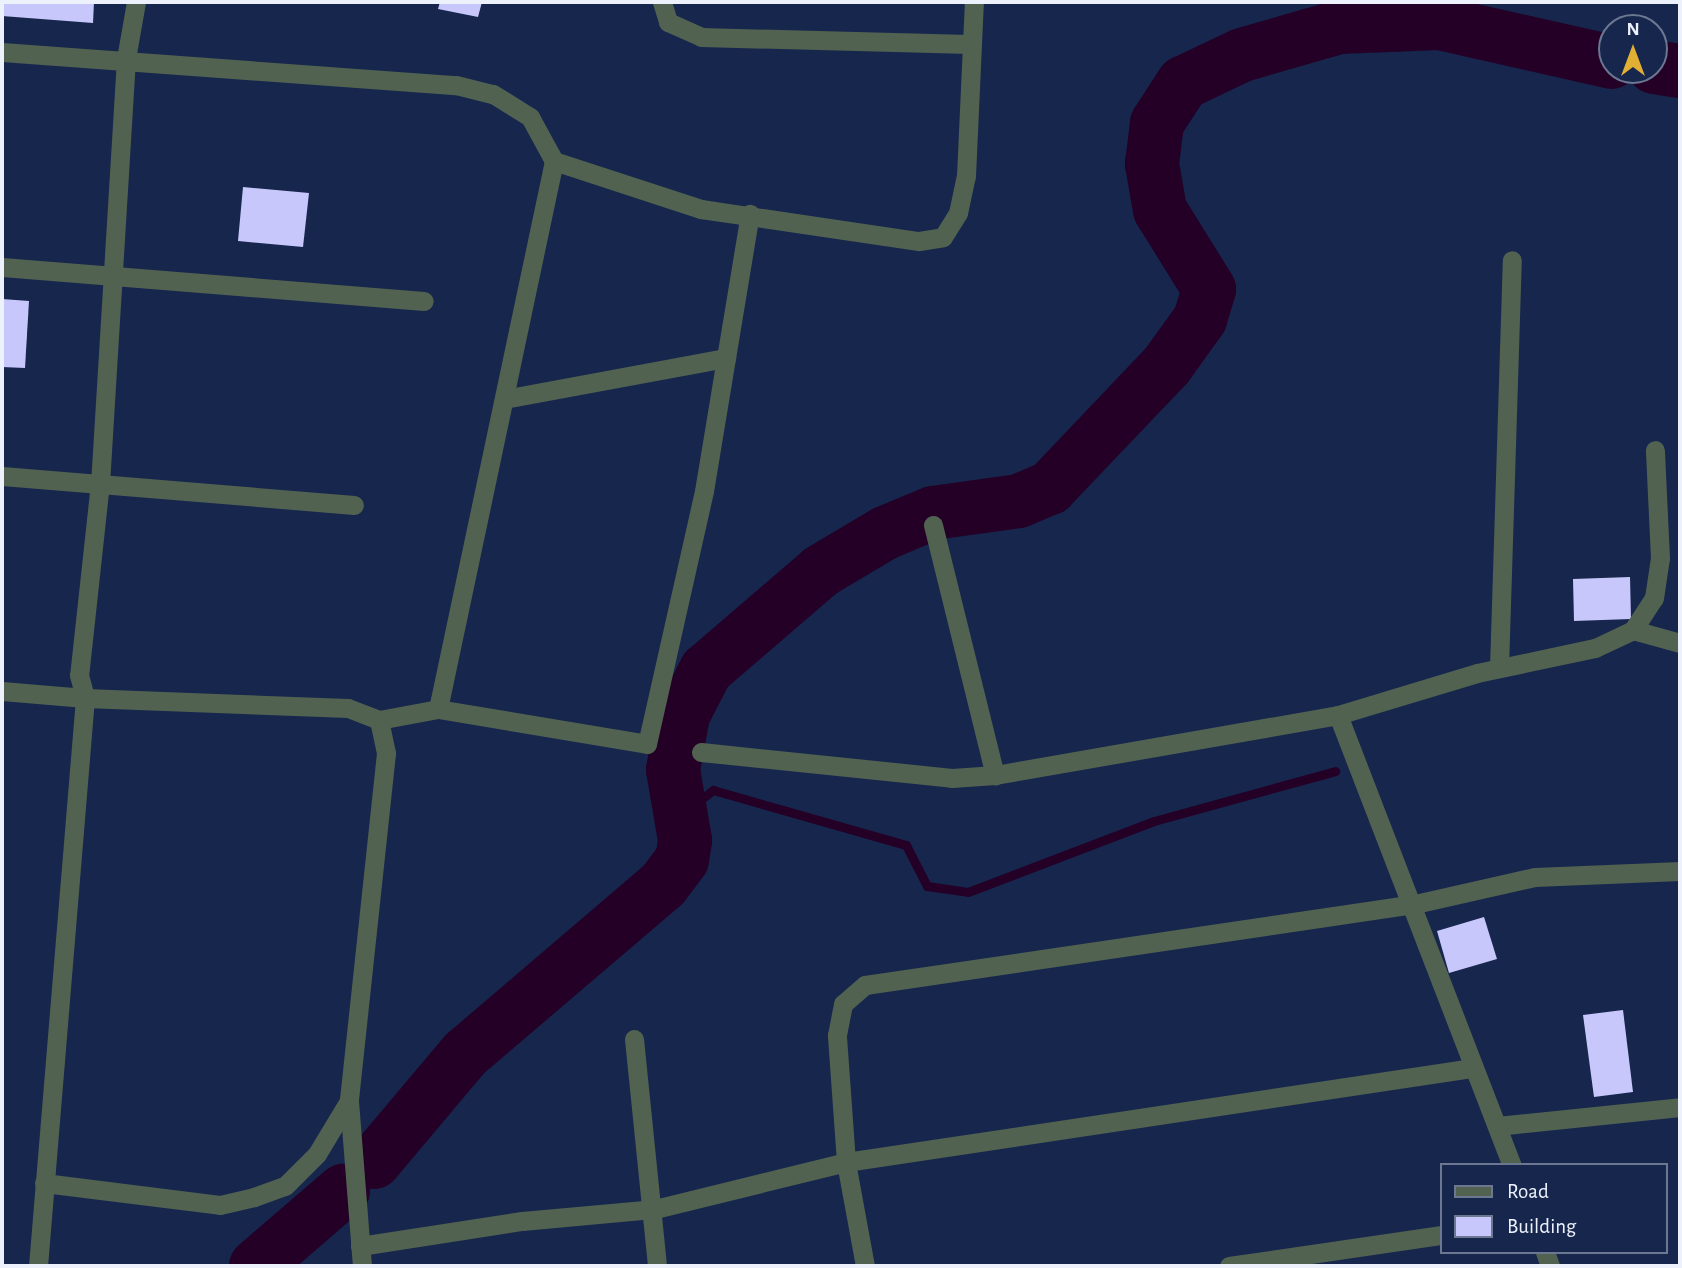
<!DOCTYPE html>
<html>
<head>
<meta charset="utf-8">
<style>
	body { margin:0 }
	#map { position:relative; width:1682px; height:1268px; overflow:hidden; background:#17264c; font-family:"Alegreya Sans",sans-serif }
	div>[style] { position:absolute }
	.stream>* { height:9px; margin:-4.5px; padding:0 4.5px; transform-origin:4.5px; border-radius:4.5px; background:#240027 }
	.river>* { height:54px; margin:-27px; padding:0 27px; transform-origin:27px; border-radius:27px; background:#240027 }
	.building>* { inset:0; background:#c8c7fc }
	.minor>* { height:19px; margin:-9.5px; padding:0 9.5px; transform-origin:9.5px; border-radius:9.5px; background:#516251 }
	span { translate:-50% -50%; white-space:nowrap; text-align:center; line-height:1.15; -webkit-text-stroke:7px #17264c; paint-order:stroke }
	.frame { position:absolute; inset:0; border:4px solid #ecf1fb; pointer-events:none }
	.legend { position:absolute; left:1440px; top:1163px; width:228px; height:91px; box-sizing:border-box; background:#17264c; border:2px solid #6c7792; margin:0; padding:9px 12px; list-style:none; font-size:21px; color:#ecf1fb }
	.legend li { display:flex; align-items:center; gap:14px; height:35px }
	.legend b { width:35px; border:2px solid #6c7792 }
	.north { position:absolute; left:1598px; top:14px; width:70px; height:70px; box-sizing:border-box; background:#17264c; border:2px solid #6c7792; border-radius:50%; rotate:0deg; font-size:19px; font-weight:700; line-height:28px; text-align:center; color:#ecf1fb }
	.north::after { content:''; display:block; margin:auto; width:24px; height:32px; background:#e1af34; clip-path:polygon(50% 0,100% 100%,50% 72%,0 100%) }
</style>
</head>
<body>
<div id="map">
	<div class="stream">
		<i style="left:681px;top:815px;width:41px;rotate:-38deg"></i>
		<i style="left:713px;top:790px;width:201px;rotate:15.9deg"></i>
		<i style="left:906px;top:845px;width:46px;rotate:62.9deg"></i>
		<i style="left:927px;top:886px;width:41px;rotate:8.3deg"></i>
		<i style="left:968px;top:892px;width:199px;rotate:-20.9deg"></i>
		<i style="left:1154px;top:821px;width:188px;rotate:-15.4deg"></i>
	</div>
	<div class="river">
		<i style="left:1654px;top:67px;width:26px;rotate:9deg"></i>
		<i style="left:374px;top:1162px;width:141px;rotate:-49.9deg"></i>
		<i style="left:465px;top:1054px;width:260px;rotate:-40.5deg"></i>
		<i style="left:663px;top:885px;width:31px;rotate:-53deg"></i>
		<i style="left:682px;top:860px;width:20px;rotate:-81deg"></i>
		<i style="left:685px;top:840px;width:71px;rotate:-99.7deg"></i>
		<i style="left:673px;top:770px;width:56px;rotate:-79.7deg"></i>
		<i style="left:683px;top:715px;width:51px;rotate:-62.9deg"></i>
		<i style="left:706px;top:670px;width:152px;rotate:-40.7deg"></i>
		<i style="left:821px;top:571px;width:74px;rotate:-30.7deg"></i>
		<i style="left:885px;top:533px;width:52px;rotate:-22.6deg"></i>
		<i style="left:933px;top:513px;width:87px;rotate:-7.9deg"></i>
		<i style="left:1019px;top:501px;width:34px;rotate:-23deg"></i>
		<i style="left:1050px;top:488px;width:170px;rotate:-46.4deg"></i>
		<i style="left:1167px;top:365px;width:57px;rotate:-54.3deg"></i>
		<i style="left:1200px;top:319px;width:31px;rotate:-73deg"></i>
		<i style="left:1209px;top:289px;width:93px;rotate:-121.8deg"></i>
		<i style="left:1160px;top:210px;width:47px;rotate:-99.9deg"></i>
		<i style="left:1152px;top:164px;width:41px;rotate:-83deg"></i>
		<i style="left:1157px;top:123px;width:48px;rotate:-57deg"></i>
		<i style="left:1183px;top:83px;width:65px;rotate:-25.4deg"></i>
		<i style="left:1242px;top:55px;width:101px;rotate:-16.1deg"></i>
		<i style="left:1339px;top:27px;width:100px;rotate:-2.3deg"></i>
		<i style="left:1439px;top:23px;width:177px;rotate:12.7deg"></i>
		<i style="left:256px;top:1266px;width:115px;rotate:-40.8deg"></i>
	</div>
	<div class="building">
		<i style="clip-path:polygon(2px 2px,94px 2px,93px 23px,2px 16px)"></i>
		<i style="clip-path:polygon(440px 2px,482px 2px,478px 17px,438px 9px)"></i>
		<i style="clip-path:polygon(243px 187px,309px 193px,303px 247px,238px 241px)"></i>
		<i style="clip-path:polygon(2px 299px,29px 301px,25px 368px,2px 367px)"></i>
		<i style="clip-path:polygon(1630px 577px,1631px 619px,1574px 621px,1573px 579px)"></i>
		<i style="clip-path:polygon(1484px 917px,1497px 959px,1449px 973px,1437px 931px)"></i>
		<i style="clip-path:polygon(1623px 1010px,1633px 1092px,1594px 1097px,1583px 1015px)"></i>
	</div>
	<div class="minor">
		<i style="left:136px;top:2px;width:58px;rotate:100deg"></i>
		<i style="left:126px;top:59px;width:425px;rotate:93.5deg"></i>
		<i style="left:100px;top:483px;width:193px;rotate:96.2deg"></i>
		<i style="left:79px;top:675px;width:24px;rotate:75deg"></i>
		<i style="left:85px;top:698px;width:263px;rotate:2.2deg"></i>
		<i style="left:348px;top:708px;width:33px;rotate:21deg"></i>
		<i style="left:379px;top:720px;width:34px;rotate:78deg"></i>
		<i style="left:386px;top:753px;width:350px;rotate:96.1deg"></i>
		<i style="left:349px;top:1101px;width:166px;rotate:85.5deg"></i>
		<i style="left:662px;top:2px;width:21px;rotate:73deg"></i>
		<i style="left:668px;top:22px;width:36px;rotate:24deg"></i>
		<i style="left:701px;top:37px;width:269px;rotate:1.5deg"></i>
		<i style="left:2px;top:52px;width:455px;rotate:4.2deg"></i>
		<i style="left:456px;top:85px;width:38px;rotate:14deg"></i>
		<i style="left:493px;top:94px;width:44px;rotate:31.9deg"></i>
		<i style="left:530px;top:117px;width:50px;rotate:61.4deg"></i>
		<i style="left:2px;top:267px;width:423px;rotate:4.6deg"></i>
		<i style="left:504px;top:399px;width:226px;rotate:-10.5deg"></i>
		<i style="left:2px;top:476px;width:353px;rotate:4.7deg"></i>
		<i style="left:933px;top:525px;width:258px;rotate:76.1deg"></i>
		<i style="left:1633px;top:630px;width:49px;rotate:15.5deg"></i>
		<i style="left:1499px;top:668px;width:408px;rotate:-88.2deg"></i>
		<i style="left:2px;top:691px;width:83px;rotate:4.8deg"></i>
		<i style="left:85px;top:698px;width:570px;rotate:94.73deg"></i>
		<i style="left:438px;top:709px;width:212px;rotate:9.5deg"></i>
		<i style="left:647px;top:744px;width:259px;rotate:-77.3deg"></i>
		<i style="left:704px;top:491px;width:281px;rotate:-80.6deg"></i>
		<i style="left:1338px;top:715px;width:482px;rotate:68.9deg"></i>
		<i style="left:379px;top:720px;width:60px;rotate:-10.6deg"></i>
		<i style="left:438px;top:709px;width:560px;rotate:-78.05deg"></i>
		<i style="left:554px;top:161px;width:155px;rotate:18.1deg"></i>
		<i style="left:701px;top:209px;width:220px;rotate:8.4deg"></i>
		<i style="left:919px;top:241px;width:24px;rotate:-9deg"></i>
		<i style="left:943px;top:237px;width:28px;rotate:-58deg"></i>
		<i style="left:958px;top:213px;width:38px;rotate:-78deg"></i>
		<i style="left:966px;top:176px;width:174px;rotate:-87.4deg"></i>
		<i style="left:701px;top:752px;width:252px;rotate:5.9deg"></i>
		<i style="left:952px;top:778px;width:43px;rotate:-4deg"></i>
		<i style="left:995px;top:775px;width:348px;rotate:-9.9deg"></i>
		<i style="left:1338px;top:715px;width:145px;rotate:-16.8deg"></i>
		<i style="left:1477px;top:673px;width:121px;rotate:-12deg"></i>
		<i style="left:1595px;top:648px;width:42px;rotate:-25.3deg"></i>
		<i style="left:1633px;top:630px;width:38px;rotate:-57deg"></i>
		<i style="left:1654px;top:598px;width:40px;rotate:-81.5deg"></i>
		<i style="left:1660px;top:558px;width:108px;rotate:-92.7deg"></i>
		<i style="left:634px;top:1039px;width:228px;rotate:84.2deg"></i>
		<i style="left:1497px;top:1126px;width:184px;rotate:-5.9deg"></i>
		<i style="left:44px;top:1183px;width:177px;rotate:7.1deg"></i>
		<i style="left:220px;top:1205px;width:35px;rotate:-13deg"></i>
		<i style="left:254px;top:1197px;width:33px;rotate:-20deg"></i>
		<i style="left:285px;top:1186px;width:45px;rotate:-45deg"></i>
		<i style="left:317px;top:1154px;width:62px;rotate:-58.9deg"></i>
		<i style="left:360px;top:1246px;width:164px;rotate:-8.8deg"></i>
		<i style="left:522px;top:1221px;width:134px;rotate:-5.2deg"></i>
		<i style="left:655px;top:1209px;width:197px;rotate:-13.8deg"></i>
		<i style="left:846px;top:1162px;width:634px;rotate:-8.53deg"></i>
		<i style="left:1545px;top:1252px;width:15px;rotate:70deg"></i>
		<i style="left:865px;top:1266px;width:106px;rotate:-100.4deg"></i>
		<i style="left:846px;top:1162px;width:127px;rotate:-94.1deg"></i>
		<i style="left:837px;top:1035px;width:32px;rotate:-79deg"></i>
		<i style="left:843px;top:1004px;width:29px;rotate:-41deg"></i>
		<i style="left:865px;top:985px;width:556px;rotate:-8.38deg"></i>
		<i style="left:1415px;top:904px;width:123px;rotate:-12.7deg"></i>
		<i style="left:1535px;top:877px;width:145px;rotate:-2.4deg"></i>
		<i style="left:1229px;top:1266px;width:215px;rotate:-8.3deg"></i>
	</div>
	<div class="frame"></div>
	<ul class="legend">
	<li><b style="height:9px;background:#516251"></b>Road</li>
	<li><b style="height:19px;background:#c8c7fc"></b>Building</li>
	</ul>
	<div class="north">N</div>
</div>
</body>
</html>
